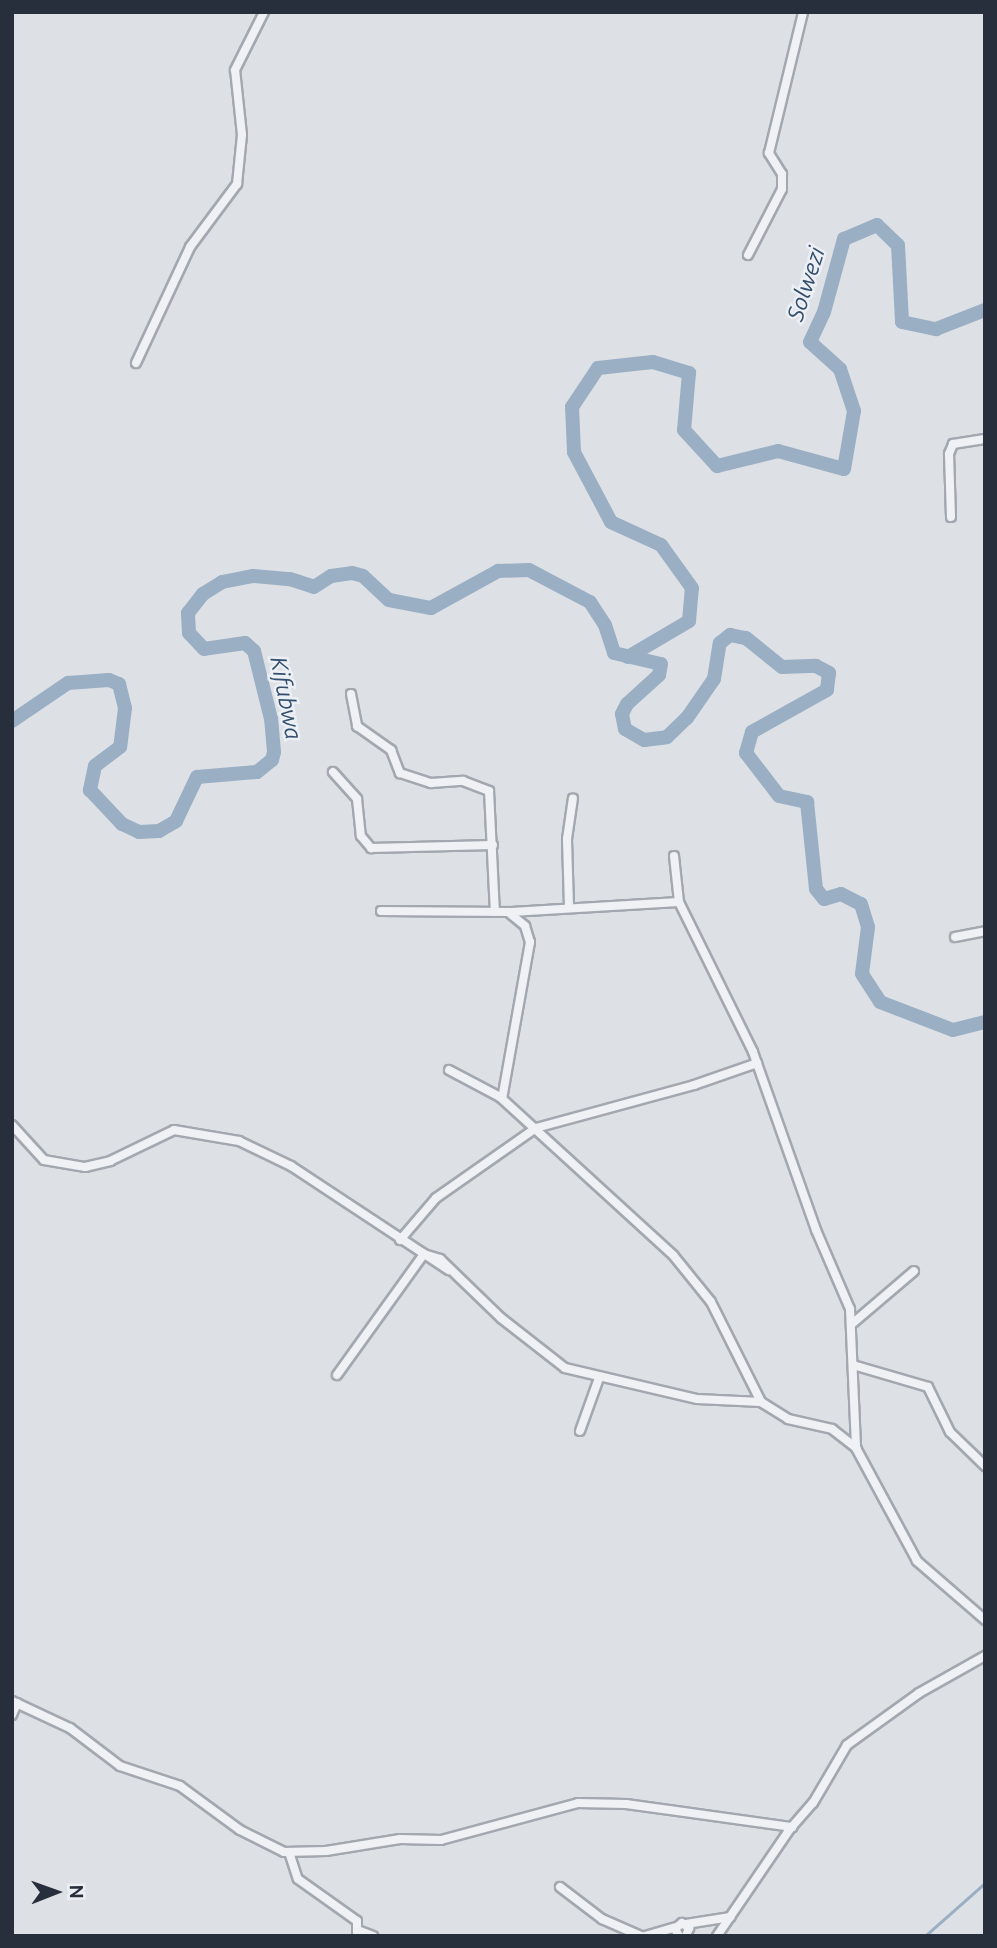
<!DOCTYPE html>
<html>
<head>
<meta charset="utf-8">
<style>
	body { margin:0 }
	#map { position:relative; width:997px; height:1948px; overflow:hidden; background:#dde1e6; font-family:Ubuntu,sans-serif }
	div>[style] { position:absolute }
	.stream>* { height:2.5px; margin:-1.25px; padding:0 1.25px; transform-origin:1.25px; border-radius:1.25px; background:#9aafc4 }
	.river>* { height:14px; margin:-7px; padding:0 7px; transform-origin:7px; border-radius:7px; background:#9aafc4 }
	.roads { filter:drop-shadow(2px 0 #a3a8b0) drop-shadow(-2px 0 #a3a8b0) drop-shadow(0 2px #a3a8b0) drop-shadow(0 -2px #a3a8b0) }
	.street>* { height:8px; margin:-4px; padding:0 4px; transform-origin:4px; border-radius:4px; background:#eff1f5 }
	span { translate:-50% -50%; white-space:nowrap; text-align:center; line-height:1.15; -webkit-text-stroke:5px #eceff4; paint-order:stroke }
	.water-label { font-size:23px; color:#344e6d; font-style:italic }
	.frame { position:absolute; inset:0; border:14px solid #282f3c; pointer-events:none }
	.north { position:absolute; left:21px; top:1857px; width:70px; height:70px; -webkit-text-stroke:5px #eceff4; paint-order:stroke; rotate:89deg; font-size:19px; font-weight:700; line-height:28px; text-align:center; color:#282f3c }
	.north::after { content:''; display:block; margin:auto; width:24px; height:32px; background:#282f3c; clip-path:polygon(50% 0,100% 100%,50% 72%,0 100%) }
</style>
</head>
<body>
<div id="map">
	<div class="stream">
		<i style="left:925px;top:1936px;width:80px;rotate:-41.5deg"></i>
	</div>
	<div class="river">
		<i style="left:628px;top:657px;width:71px;rotate:-30.5deg"></i>
		<i style="left:689px;top:621px;width:33px;rotate:-85deg"></i>
		<i style="left:692px;top:588px;width:53px;rotate:-125.8deg"></i>
		<i style="left:661px;top:545px;width:55px;rotate:-155.3deg"></i>
		<i style="left:611px;top:522px;width:79px;rotate:-117.9deg"></i>
		<i style="left:574px;top:452px;width:45px;rotate:-92.5deg"></i>
		<i style="left:572px;top:407px;width:47px;rotate:-56.3deg"></i>
		<i style="left:598px;top:368px;width:55px;rotate:-6.2deg"></i>
		<i style="left:653px;top:362px;width:38px;rotate:17deg"></i>
		<i style="left:689px;top:373px;width:57px;rotate:95deg"></i>
		<i style="left:684px;top:430px;width:49px;rotate:47.5deg"></i>
		<i style="left:717px;top:466px;width:63px;rotate:-13.8deg"></i>
		<i style="left:778px;top:451px;width:68px;rotate:15.3deg"></i>
		<i style="left:844px;top:469px;width:59px;rotate:-80.2deg"></i>
		<i style="left:854px;top:411px;width:44px;rotate:-108.4deg"></i>
		<i style="left:840px;top:369px;width:40px;rotate:-138deg"></i>
		<i style="left:810px;top:342px;width:33px;rotate:-65deg"></i>
		<i style="left:824px;top:312px;width:76px;rotate:-74.7deg"></i>
		<i style="left:844px;top:239px;width:36px;rotate:-23deg"></i>
		<i style="left:877px;top:225px;width:29px;rotate:44deg"></i>
		<i style="left:898px;top:245px;width:77px;rotate:87deg"></i>
		<i style="left:902px;top:322px;width:35px;rotate:12deg"></i>
		<i style="left:936px;top:329px;width:53px;rotate:-21.2deg"></i>
		<i style="left:12px;top:721px;width:68px;rotate:-34.2deg"></i>
		<i style="left:68px;top:683px;width:41px;rotate:-4.2deg"></i>
		<i style="left:109px;top:680px;width:11px;rotate:22deg"></i>
		<i style="left:119px;top:684px;width:25px;rotate:76deg"></i>
		<i style="left:125px;top:708px;width:39px;rotate:97deg"></i>
		<i style="left:120px;top:747px;width:31px;rotate:143deg"></i>
		<i style="left:95px;top:766px;width:25px;rotate:102deg"></i>
		<i style="left:90px;top:790px;width:47px;rotate:46.7deg"></i>
		<i style="left:122px;top:824px;width:19px;rotate:25deg"></i>
		<i style="left:139px;top:832px;width:20px;rotate:-3deg"></i>
		<i style="left:159px;top:831px;width:20px;rotate:-30deg"></i>
		<i style="left:176px;top:821px;width:49px;rotate:-64.5deg"></i>
		<i style="left:197px;top:777px;width:60px;rotate:-4.8deg"></i>
		<i style="left:257px;top:772px;width:19px;rotate:-39deg"></i>
		<i style="left:272px;top:760px;width:8px;rotate:-76deg"></i>
		<i style="left:274px;top:752px;width:33px;rotate:-95deg"></i>
		<i style="left:271px;top:719px;width:70px;rotate:-104deg"></i>
		<i style="left:254px;top:651px;width:12px;rotate:-138deg"></i>
		<i style="left:245px;top:643px;width:41px;rotate:171.7deg"></i>
		<i style="left:204px;top:649px;width:22px;rotate:-133deg"></i>
		<i style="left:189px;top:633px;width:20px;rotate:-93deg"></i>
		<i style="left:188px;top:613px;width:24px;rotate:-52deg"></i>
		<i style="left:203px;top:594px;width:22px;rotate:-32deg"></i>
		<i style="left:222px;top:582px;width:32px;rotate:-11deg"></i>
		<i style="left:253px;top:576px;width:37px;rotate:5deg"></i>
		<i style="left:290px;top:579px;width:25px;rotate:18deg"></i>
		<i style="left:314px;top:587px;width:20px;rotate:-33deg"></i>
		<i style="left:331px;top:576px;width:21px;rotate:-8deg"></i>
		<i style="left:352px;top:573px;width:11px;rotate:15deg"></i>
		<i style="left:363px;top:576px;width:35px;rotate:43deg"></i>
		<i style="left:389px;top:600px;width:43px;rotate:10.8deg"></i>
		<i style="left:431px;top:608px;width:77px;rotate:-28.9deg"></i>
		<i style="left:498px;top:571px;width:31px;rotate:-2deg"></i>
		<i style="left:529px;top:570px;width:69px;rotate:27.7deg"></i>
		<i style="left:590px;top:602px;width:27px;rotate:57deg"></i>
		<i style="left:605px;top:625px;width:29px;rotate:72deg"></i>
		<i style="left:614px;top:653px;width:48px;rotate:13.2deg"></i>
		<i style="left:661px;top:664px;width:11px;rotate:100deg"></i>
		<i style="left:659px;top:675px;width:43px;rotate:137.8deg"></i>
		<i style="left:627px;top:704px;width:11px;rotate:117deg"></i>
		<i style="left:622px;top:714px;width:15px;rotate:79deg"></i>
		<i style="left:625px;top:729px;width:22px;rotate:30deg"></i>
		<i style="left:644px;top:740px;width:23px;rotate:-7deg"></i>
		<i style="left:667px;top:737px;width:28px;rotate:-44deg"></i>
		<i style="left:687px;top:718px;width:47px;rotate:-55.3deg"></i>
		<i style="left:714px;top:679px;width:36px;rotate:-81deg"></i>
		<i style="left:720px;top:643px;width:13px;rotate:-39deg"></i>
		<i style="left:730px;top:635px;width:16px;rotate:11deg"></i>
		<i style="left:746px;top:638px;width:46px;rotate:38.9deg"></i>
		<i style="left:782px;top:667px;width:34px;rotate:-2deg"></i>
		<i style="left:816px;top:666px;width:15px;rotate:28deg"></i>
		<i style="left:829px;top:673px;width:17px;rotate:97deg"></i>
		<i style="left:827px;top:690px;width:86px;rotate:150.8deg"></i>
		<i style="left:752px;top:732px;width:22px;rotate:106deg"></i>
		<i style="left:746px;top:753px;width:54px;rotate:52.5deg"></i>
		<i style="left:779px;top:796px;width:29px;rotate:12deg"></i>
		<i style="left:807px;top:802px;width:87px;rotate:84.1deg"></i>
		<i style="left:816px;top:889px;width:13px;rotate:51deg"></i>
		<i style="left:824px;top:899px;width:18px;rotate:-16deg"></i>
		<i style="left:841px;top:894px;width:22px;rotate:27deg"></i>
		<i style="left:861px;top:904px;width:24px;rotate:73deg"></i>
		<i style="left:868px;top:927px;width:47px;rotate:97.3deg"></i>
		<i style="left:862px;top:974px;width:33px;rotate:57deg"></i>
		<i style="left:880px;top:1002px;width:78px;rotate:21deg"></i>
		<i style="left:953px;top:1030px;width:33px;rotate:-14deg"></i>
	</div>
	<div class="roads">
		<div class="street">
			<i style="left:748px;top:255px;width:74px;rotate:-62.7deg"></i>
			<i style="left:782px;top:189px;width:15px;rotate:-90deg"></i>
			<i style="left:782px;top:174px;width:25px;rotate:-122deg"></i>
			<i style="left:769px;top:153px;width:145px;rotate:-76.4deg"></i>
			<i style="left:136px;top:363px;width:128px;rotate:-65deg"></i>
			<i style="left:190px;top:247px;width:79px;rotate:-53.3deg"></i>
			<i style="left:237px;top:184px;width:49px;rotate:-84.2deg"></i>
			<i style="left:242px;top:135px;width:65px;rotate:-96.1deg"></i>
			<i style="left:235px;top:70px;width:65px;rotate:-63.4deg"></i>
			<i style="left:951px;top:517px;width:63px;rotate:-91.8deg"></i>
			<i style="left:949px;top:454px;width:11px;rotate:-68deg"></i>
			<i style="left:953px;top:444px;width:32px;rotate:-9deg"></i>
			<i style="left:351px;top:694px;width:33px;rotate:79deg"></i>
			<i style="left:357px;top:726px;width:42px;rotate:35.2deg"></i>
			<i style="left:391px;top:750px;width:25px;rotate:69deg"></i>
			<i style="left:400px;top:773px;width:33px;rotate:18deg"></i>
			<i style="left:431px;top:783px;width:32px;rotate:-4deg"></i>
			<i style="left:463px;top:781px;width:28px;rotate:21deg"></i>
			<i style="left:489px;top:791px;width:121px;rotate:87.2deg"></i>
			<i style="left:333px;top:772px;width:36px;rotate:48deg"></i>
			<i style="left:357px;top:799px;width:37px;rotate:84deg"></i>
			<i style="left:361px;top:836px;width:16px;rotate:50deg"></i>
			<i style="left:371px;top:848px;width:122px;rotate:-1.4deg"></i>
			<i style="left:674px;top:856px;width:46px;rotate:83.8deg"></i>
			<i style="left:679px;top:902px;width:167px;rotate:63.7deg"></i>
			<i style="left:753px;top:1052px;width:189px;rotate:70.5deg"></i>
			<i style="left:816px;top:1230px;width:86px;rotate:66.7deg"></i>
			<i style="left:850px;top:1309px;width:139px;rotate:87.5deg"></i>
			<i style="left:569px;top:907px;width:68px;rotate:-91.7deg"></i>
			<i style="left:567px;top:839px;width:41px;rotate:-81.7deg"></i>
			<i style="left:381px;top:911px;width:127px;rotate:0.5deg"></i>
			<i style="left:508px;top:912px;width:22px;rotate:39deg"></i>
			<i style="left:525px;top:926px;width:17px;rotate:73deg"></i>
			<i style="left:530px;top:942px;width:159px;rotate:100.1deg"></i>
			<i style="left:511px;top:912px;width:168px;rotate:-3.4deg"></i>
			<i style="left:955px;top:937px;width:31px;rotate:-11deg"></i>
			<i style="left:449px;top:1070px;width:58px;rotate:27.9deg"></i>
			<i style="left:500px;top:1097px;width:234px;rotate:42.4deg"></i>
			<i style="left:673px;top:1255px;width:60px;rotate:51deg"></i>
			<i style="left:711px;top:1302px;width:112px;rotate:63.4deg"></i>
			<i style="left:761px;top:1402px;width:32px;rotate:32deg"></i>
			<i style="left:788px;top:1419px;width:45px;rotate:12.8deg"></i>
			<i style="left:832px;top:1429px;width:31px;rotate:38deg"></i>
			<i style="left:856px;top:1448px;width:128px;rotate:61.6deg"></i>
			<i style="left:917px;top:1561px;width:90px;rotate:40.9deg"></i>
			<i style="left:12px;top:1125px;width:47px;rotate:47.6deg"></i>
			<i style="left:44px;top:1160px;width:42px;rotate:9.7deg"></i>
			<i style="left:85px;top:1167px;width:26px;rotate:-13deg"></i>
			<i style="left:110px;top:1161px;width:71px;rotate:-25.8deg"></i>
			<i style="left:174px;top:1130px;width:66px;rotate:9.6deg"></i>
			<i style="left:239px;top:1141px;width:58px;rotate:25.7deg"></i>
			<i style="left:291px;top:1166px;width:189px;rotate:33.4deg"></i>
			<i style="left:400px;top:1240px;width:55px;rotate:-49.4deg"></i>
			<i style="left:436px;top:1198px;width:122px;rotate:-35deg"></i>
			<i style="left:536px;top:1128px;width:164px;rotate:-15.2deg"></i>
			<i style="left:694px;top:1085px;width:67px;rotate:-19.2deg"></i>
			<i style="left:424px;top:1254px;width:17px;rotate:17deg"></i>
			<i style="left:440px;top:1259px;width:85px;rotate:44deg"></i>
			<i style="left:501px;top:1318px;width:81px;rotate:38deg"></i>
			<i style="left:565px;top:1368px;width:136px;rotate:13.2deg"></i>
			<i style="left:697px;top:1399px;width:64px;rotate:2.7deg"></i>
			<i style="left:853px;top:1323px;width:80px;rotate:-40.4deg"></i>
			<i style="left:853px;top:1365px;width:78px;rotate:16.3deg"></i>
			<i style="left:928px;top:1387px;width:50px;rotate:63.9deg"></i>
			<i style="left:950px;top:1432px;width:49px;rotate:44.2deg"></i>
			<i style="left:337px;top:1375px;width:149px;rotate:-54.3deg"></i>
			<i style="left:580px;top:1431px;width:56px;rotate:-70.3deg"></i>
			<i style="left:12px;top:1701px;width:64px;rotate:25deg"></i>
			<i style="left:70px;top:1728px;width:63px;rotate:37.2deg"></i>
			<i style="left:120px;top:1766px;width:63px;rotate:18.4deg"></i>
			<i style="left:180px;top:1786px;width:74px;rotate:36.3deg"></i>
			<i style="left:240px;top:1830px;width:49px;rotate:26.6deg"></i>
			<i style="left:284px;top:1852px;width:42px;rotate:-1.4deg"></i>
			<i style="left:326px;top:1851px;width:75px;rotate:-9.2deg"></i>
			<i style="left:400px;top:1839px;width:41px;rotate:1.4deg"></i>
			<i style="left:441px;top:1840px;width:142px;rotate:-15.1deg"></i>
			<i style="left:578px;top:1803px;width:48px;rotate:1.2deg"></i>
			<i style="left:626px;top:1804px;width:168px;rotate:7.9deg"></i>
			<i style="left:12px;top:1715px;width:13px;rotate:-67deg"></i>
			<i style="left:289px;top:1852px;width:28px;rotate:72deg"></i>
			<i style="left:298px;top:1879px;width:72px;rotate:35.4deg"></i>
			<i style="left:357px;top:1921px;width:15px;rotate:90deg"></i>
			<i style="left:560px;top:1887px;width:53px;rotate:37.3deg"></i>
			<i style="left:602px;top:1919px;width:43px;rotate:23.6deg"></i>
			<i style="left:686px;top:1924px;width:45px;rotate:-9deg"></i>
			<i style="left:360px;top:1931px;width:14px;rotate:21deg"></i>
			<i style="left:645px;top:1936px;width:32px;rotate:-16deg"></i>
			<i style="left:679px;top:1936px;width:8px;rotate:-120deg"></i>
			<i style="left:675px;top:1929px;width:9px;rotate:-41deg"></i>
			<i style="left:682px;top:1923px;width:9px;rotate:36deg"></i>
			<i style="left:689px;top:1928px;width:9px;rotate:111deg"></i>
			<i style="left:717px;top:1936px;width:130px;rotate:-55.7deg"></i>
			<i style="left:790px;top:1829px;width:35px;rotate:-49deg"></i>
			<i style="left:813px;top:1803px;width:67px;rotate:-59.6deg"></i>
			<i style="left:847px;top:1745px;width:89px;rotate:-35.8deg"></i>
			<i style="left:919px;top:1693px;width:76px;rotate:-29.3deg"></i>
		</div>
	</div>
	<div class="water-label">
		<span style="left:806px;top:284px;rotate:-72deg">Solwezi</span>
		<span style="left:286px;top:698px;rotate:79deg">Kifubwa</span>
	</div>
	<div class="frame"></div>
	<div class="north">N</div>
</div>
</body>
</html>
